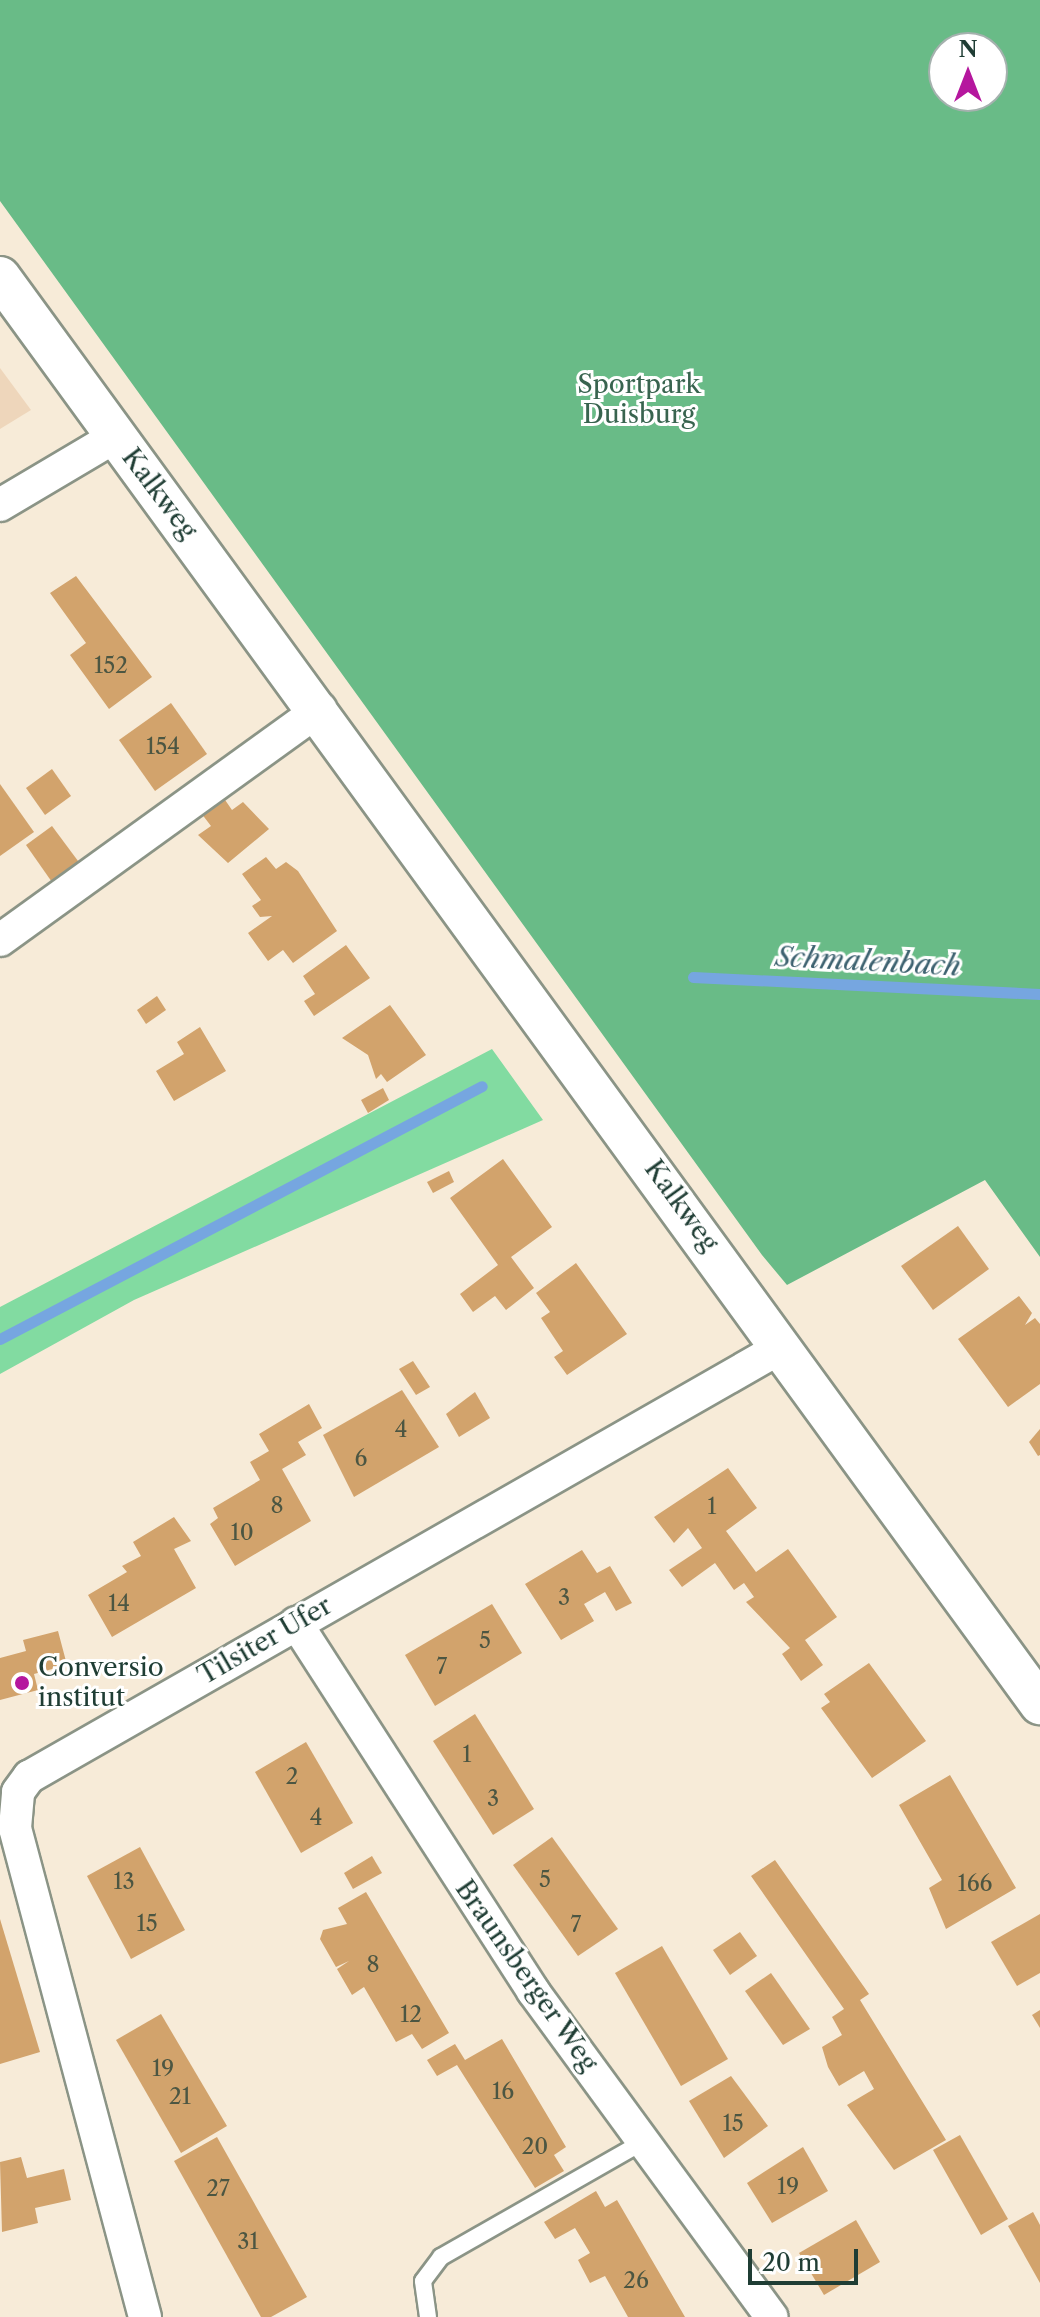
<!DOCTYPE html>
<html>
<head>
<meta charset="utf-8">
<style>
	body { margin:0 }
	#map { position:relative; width:1040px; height:2317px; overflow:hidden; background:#f7ebd8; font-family:"Libre Caslon Text",serif }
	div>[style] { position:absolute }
	.built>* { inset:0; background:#eed6bb }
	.green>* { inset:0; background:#82dba1 }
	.forest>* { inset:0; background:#69bb87 }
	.stream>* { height:11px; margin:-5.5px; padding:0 5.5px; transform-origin:5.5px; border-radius:5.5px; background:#76a6e0 }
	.building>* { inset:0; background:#d2a36c }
	.roads { filter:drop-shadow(2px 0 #8b9486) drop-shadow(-2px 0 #8b9486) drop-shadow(0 2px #8b9486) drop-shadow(0 -2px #8b9486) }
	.service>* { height:16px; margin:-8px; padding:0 8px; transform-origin:8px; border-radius:8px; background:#fff }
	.minor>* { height:32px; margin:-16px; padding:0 16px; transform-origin:16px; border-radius:16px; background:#fff }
	.tertiary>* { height:40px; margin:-20px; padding:0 20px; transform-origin:20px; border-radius:20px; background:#fff }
	.dots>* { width:22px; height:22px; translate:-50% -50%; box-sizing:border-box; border:4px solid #fff; border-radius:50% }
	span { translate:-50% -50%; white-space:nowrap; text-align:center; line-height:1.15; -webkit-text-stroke:6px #fff; paint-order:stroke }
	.number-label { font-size:22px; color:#4c5642 }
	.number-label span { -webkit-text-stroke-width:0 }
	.park-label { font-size:26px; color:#38644f }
	.street-label { font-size:26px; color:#1f3d34 }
	.poi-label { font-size:26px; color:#1f3d34 }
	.left { translate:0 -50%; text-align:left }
	.water-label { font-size:28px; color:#3d6270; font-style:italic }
	.north { position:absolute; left:928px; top:32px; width:80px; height:80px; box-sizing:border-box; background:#fff; border:2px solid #a5b1ae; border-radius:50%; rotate:0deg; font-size:22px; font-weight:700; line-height:32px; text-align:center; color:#1f3d34 }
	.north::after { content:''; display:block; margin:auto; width:28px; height:36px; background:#b5179e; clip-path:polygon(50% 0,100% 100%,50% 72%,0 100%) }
	.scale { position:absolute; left:748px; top:2249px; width:110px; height:36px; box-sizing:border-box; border:4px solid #1f3d34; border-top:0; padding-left:10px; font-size:24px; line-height:28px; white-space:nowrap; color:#1f3d34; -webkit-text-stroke:6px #fff; paint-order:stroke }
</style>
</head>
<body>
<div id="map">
	<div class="built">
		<i style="clip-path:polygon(0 368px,31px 410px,0 429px)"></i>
	</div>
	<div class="green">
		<i style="clip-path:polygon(492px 1049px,543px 1120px,134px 1300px,0 1374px,0 1307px)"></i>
	</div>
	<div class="forest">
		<i style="clip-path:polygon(evenodd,0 0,1040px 0,1040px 1257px,985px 1180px,787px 1285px,762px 1255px,0 201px,0 0,944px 48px,992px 48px,992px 96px,944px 96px,944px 48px)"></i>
	</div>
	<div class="stream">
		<i style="left:693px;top:977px;width:347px;rotate:2.8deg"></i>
		<i style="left:0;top:1339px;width:544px;rotate:-27.69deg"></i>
	</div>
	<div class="building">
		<i style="clip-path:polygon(76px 576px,152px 677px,109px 709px,70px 655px,86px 643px,50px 593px)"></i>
		<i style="clip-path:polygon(171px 703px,207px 754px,155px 791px,119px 740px)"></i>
		<i style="clip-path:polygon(52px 769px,71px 796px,45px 815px,26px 788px)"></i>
		<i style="clip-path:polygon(0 784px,34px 832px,0 856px)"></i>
		<i style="clip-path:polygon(223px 797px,232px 810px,243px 802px,269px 829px,228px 863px,198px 835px,211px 826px,201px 813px)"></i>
		<i style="clip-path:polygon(52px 826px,81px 865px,54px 885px,26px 845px)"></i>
		<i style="clip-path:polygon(266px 857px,276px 869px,286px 862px,298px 871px,337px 931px,293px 963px,283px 950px,268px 961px,248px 933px,272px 916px,260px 917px,252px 906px,261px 900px,242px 874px)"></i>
		<i style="clip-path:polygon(346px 945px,370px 978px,314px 1016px,304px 1001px,315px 994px,303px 976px)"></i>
		<i style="clip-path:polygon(157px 996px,166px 1010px,146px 1024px,137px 1010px)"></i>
		<i style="clip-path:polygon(390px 1005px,426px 1055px,387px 1082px,381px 1074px,376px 1079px,368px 1055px,342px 1038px)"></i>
		<i style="clip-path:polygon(200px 1027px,226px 1071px,174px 1101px,156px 1071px,184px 1054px,177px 1042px)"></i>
		<i style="clip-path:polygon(383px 1088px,389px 1100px,368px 1113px,361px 1100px)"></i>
		<i style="clip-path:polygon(503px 1159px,552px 1227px,511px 1257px,534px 1288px,506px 1310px,495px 1296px,473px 1312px,460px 1294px,498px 1265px,450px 1198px)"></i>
		<i style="clip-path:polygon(449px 1171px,454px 1182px,433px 1193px,427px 1182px)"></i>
		<i style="clip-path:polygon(958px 1226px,989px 1269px,933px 1310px,901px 1266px)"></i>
		<i style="clip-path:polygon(576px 1263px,627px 1334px,567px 1375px,554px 1357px,563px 1351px,541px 1318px,550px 1312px,536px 1293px)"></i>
		<i style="clip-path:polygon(1019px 1296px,1032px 1313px,1025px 1325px,1035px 1318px,1040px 1324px,1040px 1384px,1008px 1407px,958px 1339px)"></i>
		<i style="clip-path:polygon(413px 1361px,430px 1387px,416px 1395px,399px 1369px)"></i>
		<i style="clip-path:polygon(402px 1390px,439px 1447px,354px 1497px,323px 1435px)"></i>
		<i style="clip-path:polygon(475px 1392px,490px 1418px,459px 1437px,446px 1414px)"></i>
		<i style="clip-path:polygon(309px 1404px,322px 1428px,298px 1442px,306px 1455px,282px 1469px,311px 1521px,235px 1566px,210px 1524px,218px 1518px,213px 1508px,260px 1480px,250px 1462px,269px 1451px,259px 1434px)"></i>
		<i style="clip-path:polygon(1040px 1429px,1040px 1455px,1038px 1456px,1029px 1442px)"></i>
		<i style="clip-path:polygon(728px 1468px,757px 1508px,726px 1531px,756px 1572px,788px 1549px,837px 1617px,805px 1640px,823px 1665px,801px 1681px,782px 1654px,790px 1648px,746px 1602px,754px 1597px,744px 1583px,734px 1590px,715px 1563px,682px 1587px,669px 1570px,702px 1548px,688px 1528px,674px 1543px,654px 1517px)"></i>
		<i style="clip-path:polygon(174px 1517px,191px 1541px,174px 1549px,196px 1588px,112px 1637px,88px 1595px,127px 1572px,122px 1566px,141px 1556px,133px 1542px)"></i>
		<i style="clip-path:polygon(582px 1550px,597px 1573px,610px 1566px,632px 1603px,616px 1611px,605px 1592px,584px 1604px,594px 1621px,561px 1640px,525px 1584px)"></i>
		<i style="clip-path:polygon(492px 1604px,522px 1653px,435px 1706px,405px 1655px)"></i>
		<i style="clip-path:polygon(58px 1631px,67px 1665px,34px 1674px,38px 1690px,0 1700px,0 1658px,26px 1651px,23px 1640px)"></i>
		<i style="clip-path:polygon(869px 1663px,926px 1741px,872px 1778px,821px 1708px,830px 1702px,824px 1694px)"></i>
		<i style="clip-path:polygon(475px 1714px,534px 1809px,493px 1835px,433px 1741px)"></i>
		<i style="clip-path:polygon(306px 1742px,353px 1823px,301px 1853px,255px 1772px)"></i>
		<i style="clip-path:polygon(950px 1775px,1016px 1888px,946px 1929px,929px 1888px,942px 1880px,899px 1805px)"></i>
		<i style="clip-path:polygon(552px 1837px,618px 1929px,578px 1956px,513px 1865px)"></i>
		<i style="clip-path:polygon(140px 1847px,185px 1930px,131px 1959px,87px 1876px)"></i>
		<i style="clip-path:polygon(372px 1856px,382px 1873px,353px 1889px,344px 1873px)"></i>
		<i style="clip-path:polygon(775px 1860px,869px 1994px,860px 2000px,946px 2140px,894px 2170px,847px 2105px,874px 2089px,864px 2071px,839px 2086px,828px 2067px,822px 2047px,842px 2035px,832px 2017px,844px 2009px,751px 1876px)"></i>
		<i style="clip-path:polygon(366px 1892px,449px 2033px,422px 2049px,412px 2034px,396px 2042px,364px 1987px,352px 1995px,337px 1969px,349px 1961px,336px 1967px,320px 1939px,323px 1930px,347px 1924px,338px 1908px)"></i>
		<i style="clip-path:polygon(1040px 1914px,1040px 1973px,1017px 1986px,991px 1942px)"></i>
		<i style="clip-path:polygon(0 1919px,40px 2052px,0 2064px)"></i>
		<i style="clip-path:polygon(740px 1932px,757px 1956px,730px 1975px,713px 1950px)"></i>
		<i style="clip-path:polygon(662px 1946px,728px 2059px,681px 2086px,615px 1973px)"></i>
		<i style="clip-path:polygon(771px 1973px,810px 2029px,783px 2045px,745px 1991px)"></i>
		<i style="clip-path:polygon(1040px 2010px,1040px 2028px,1032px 2015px)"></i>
		<i style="clip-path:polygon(161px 2014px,227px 2126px,181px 2153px,116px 2040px)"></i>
		<i style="clip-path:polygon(502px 2039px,566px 2147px,554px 2155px,564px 2171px,535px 2188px,457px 2065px,437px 2076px,427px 2060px,455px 2044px,465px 2060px)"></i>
		<i style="clip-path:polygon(731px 2076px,768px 2126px,724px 2158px,689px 2101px)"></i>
		<i style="clip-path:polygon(960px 2135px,1008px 2219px,981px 2235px,933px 2150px)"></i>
		<i style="clip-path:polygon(217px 2137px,307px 2297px,271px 2317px,261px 2317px,174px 2161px)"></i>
		<i style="clip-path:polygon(803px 2147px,828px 2191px,772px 2223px,747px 2183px)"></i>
		<i style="clip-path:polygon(21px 2157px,27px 2178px,64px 2169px,71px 2200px,35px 2208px,38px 2223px,2px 2232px,0 2162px)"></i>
		<i style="clip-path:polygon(596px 2191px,605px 2207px,617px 2200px,685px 2317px,628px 2317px,605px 2276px,590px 2283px,578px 2260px,590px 2253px,575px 2228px,555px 2239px,544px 2222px)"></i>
		<i style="clip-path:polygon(1033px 2212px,1040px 2225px,1040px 2283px,1008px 2226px)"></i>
		<i style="clip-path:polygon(856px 2220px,880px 2262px,824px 2295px,799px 2253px)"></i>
	</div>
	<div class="roads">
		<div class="service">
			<i style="left:428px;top:2317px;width:36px;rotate:-98deg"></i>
			<i style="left:423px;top:2281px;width:30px;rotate:-53deg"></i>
			<i style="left:441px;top:2257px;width:234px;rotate:-29.7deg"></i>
		</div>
		<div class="minor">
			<i style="left:0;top:505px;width:135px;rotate:-30.7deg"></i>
			<i style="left:0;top:940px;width:395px;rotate:-35.8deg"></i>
			<i style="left:296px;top:1623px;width:438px;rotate:57.2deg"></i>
			<i style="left:533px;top:1991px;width:404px;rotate:53.8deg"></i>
			<i style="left:145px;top:2317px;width:506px;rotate:-104.89deg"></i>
			<i style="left:15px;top:1828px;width:36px;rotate:-85deg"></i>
			<i style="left:18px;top:1792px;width:19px;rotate:-54deg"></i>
			<i style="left:29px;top:1777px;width:865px;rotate:-29.74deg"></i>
		</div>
		<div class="tertiary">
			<i style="left:0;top:277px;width:1766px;rotate:53.92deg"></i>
		</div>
	</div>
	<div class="dots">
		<i style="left:22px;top:1683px;background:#b5179e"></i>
	</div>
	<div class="number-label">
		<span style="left:111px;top:666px">152</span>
		<span style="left:163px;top:747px">154</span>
		<span style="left:401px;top:1430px">4</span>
		<span style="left:361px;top:1459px">6</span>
		<span style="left:277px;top:1506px">8</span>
		<span style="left:712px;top:1507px">1</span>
		<span style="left:242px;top:1533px">10</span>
		<span style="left:564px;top:1598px">3</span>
		<span style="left:119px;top:1604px">14</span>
		<span style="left:485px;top:1641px">5</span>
		<span style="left:442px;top:1667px">7</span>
		<span style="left:467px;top:1755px">1</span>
		<span style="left:292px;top:1777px">2</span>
		<span style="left:493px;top:1799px">3</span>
		<span style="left:316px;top:1818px">4</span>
		<span style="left:545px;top:1880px">5</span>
		<span style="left:124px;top:1882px">13</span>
		<span style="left:975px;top:1884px">166</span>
		<span style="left:147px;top:1924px">15</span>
		<span style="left:576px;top:1925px">7</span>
		<span style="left:373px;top:1965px">8</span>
		<span style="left:411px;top:2015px">12</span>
		<span style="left:163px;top:2069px">19</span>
		<span style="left:503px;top:2092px">16</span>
		<span style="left:180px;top:2097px">21</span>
		<span style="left:733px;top:2124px">15</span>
		<span style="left:535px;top:2147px">20</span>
		<span style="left:788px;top:2187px">19</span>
		<span style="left:218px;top:2189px">27</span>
		<span style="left:248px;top:2242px">31</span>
		<span style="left:636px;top:2281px">26</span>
	</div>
	<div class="park-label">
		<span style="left:639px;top:400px">Sportpark<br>Duisburg</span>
	</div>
	<div class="street-label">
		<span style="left:159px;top:494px;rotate:53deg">Kalkweg</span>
		<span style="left:681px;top:1206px;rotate:54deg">Kalkweg</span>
		<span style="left:265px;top:1641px;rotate:-30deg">Tilsiter Ufer</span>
		<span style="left:526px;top:1976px;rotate:55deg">Braunsberger Weg</span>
	</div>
	<div class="poi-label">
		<span class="left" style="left:38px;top:1683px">Conversio<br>institut</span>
	</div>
	<div class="water-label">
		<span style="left:868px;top:961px;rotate:3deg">Schmalenbach</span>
	</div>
	<div class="north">N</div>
	<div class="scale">20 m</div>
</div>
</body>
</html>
